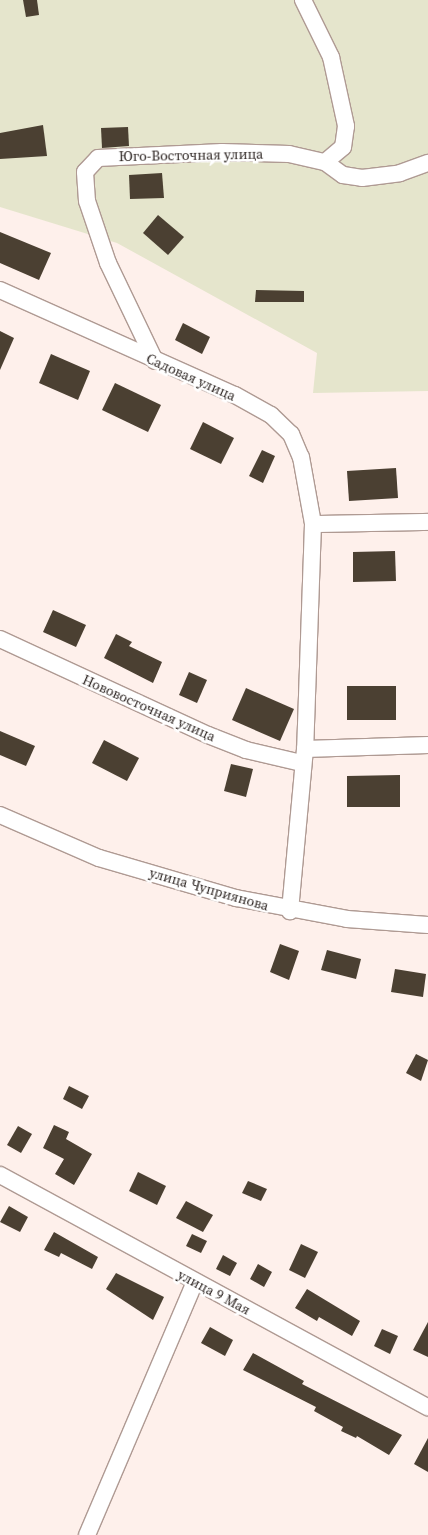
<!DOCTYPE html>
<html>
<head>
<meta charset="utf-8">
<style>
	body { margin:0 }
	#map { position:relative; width:428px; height:1535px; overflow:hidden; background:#fef0eb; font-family:"Source Serif 4",serif }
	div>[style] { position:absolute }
	.green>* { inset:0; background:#e5e5cc }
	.building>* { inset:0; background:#4b4032 }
	.roads { filter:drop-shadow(1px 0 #af9a93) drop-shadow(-1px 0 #af9a93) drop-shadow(0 1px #af9a93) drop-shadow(0 -1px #af9a93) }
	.minor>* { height:16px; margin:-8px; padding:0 8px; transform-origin:8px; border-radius:8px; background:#fff }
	span { translate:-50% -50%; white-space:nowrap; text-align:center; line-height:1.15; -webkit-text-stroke:5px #fff; paint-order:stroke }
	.street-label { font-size:14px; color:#271f1c }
</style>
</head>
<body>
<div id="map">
	<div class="green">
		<i style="clip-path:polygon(0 0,428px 0,428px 391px,313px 393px,317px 353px,117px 243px,0 207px)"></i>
	</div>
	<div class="building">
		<i style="clip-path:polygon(23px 0,37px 0,39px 15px,26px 17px)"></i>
		<i style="clip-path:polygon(43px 125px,47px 156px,0 159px,0 133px)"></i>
		<i style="clip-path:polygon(128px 127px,129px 146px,102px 148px,101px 128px)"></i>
		<i style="clip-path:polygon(162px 173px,164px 198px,130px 199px,129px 175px)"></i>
		<i style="clip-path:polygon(158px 215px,184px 237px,168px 255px,143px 233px)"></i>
		<i style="clip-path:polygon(0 232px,51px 253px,39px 280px,0 263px)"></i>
		<i style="clip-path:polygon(256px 290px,304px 291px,304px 302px,255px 302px)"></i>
		<i style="clip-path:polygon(183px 323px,210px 337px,202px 354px,175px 340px)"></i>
		<i style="clip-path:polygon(0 331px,14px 338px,0 370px)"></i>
		<i style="clip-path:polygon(51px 354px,90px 371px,78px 400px,39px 383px)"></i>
		<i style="clip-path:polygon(115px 383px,161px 405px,148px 432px,102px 410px)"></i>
		<i style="clip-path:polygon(203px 422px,234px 438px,221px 464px,190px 449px)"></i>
		<i style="clip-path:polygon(262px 450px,275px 456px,263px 483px,249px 476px)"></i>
		<i style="clip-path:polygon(396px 468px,398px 498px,349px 501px,347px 471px)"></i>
		<i style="clip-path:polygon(395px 551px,396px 581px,353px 582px,353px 552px)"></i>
		<i style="clip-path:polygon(53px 610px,86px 625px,76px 647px,43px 632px)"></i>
		<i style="clip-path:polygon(116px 634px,132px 642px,129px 646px,162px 662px,153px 683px,104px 658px)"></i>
		<i style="clip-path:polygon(189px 672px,207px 680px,197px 703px,179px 695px)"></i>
		<i style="clip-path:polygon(347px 686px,396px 686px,396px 720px,347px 720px)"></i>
		<i style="clip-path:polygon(246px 688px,294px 709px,280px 741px,232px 720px)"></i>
		<i style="clip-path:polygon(0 731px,35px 746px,26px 766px,0 755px)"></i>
		<i style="clip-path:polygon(104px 740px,139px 758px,127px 781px,92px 763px)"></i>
		<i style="clip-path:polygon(231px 764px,253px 769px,246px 797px,224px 791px)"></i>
		<i style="clip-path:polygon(400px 775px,400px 807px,347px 807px,347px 776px)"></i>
		<i style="clip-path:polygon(280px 944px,299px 951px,289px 980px,270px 972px)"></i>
		<i style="clip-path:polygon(327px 950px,361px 959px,356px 979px,321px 970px)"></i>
		<i style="clip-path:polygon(395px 969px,426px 974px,423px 997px,391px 992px)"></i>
		<i style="clip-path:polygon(416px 1054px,428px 1060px,421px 1081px,406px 1073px)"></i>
		<i style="clip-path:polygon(69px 1086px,89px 1096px,82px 1109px,63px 1099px)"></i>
		<i style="clip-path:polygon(54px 1125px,69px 1132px,66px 1139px,92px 1154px,74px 1185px,55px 1174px,64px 1159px,43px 1148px)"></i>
		<i style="clip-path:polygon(18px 1126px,32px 1134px,21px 1153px,7px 1145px)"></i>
		<i style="clip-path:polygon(138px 1172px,166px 1186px,157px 1205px,129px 1191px)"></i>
		<i style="clip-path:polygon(248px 1181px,267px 1189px,261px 1201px,242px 1193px)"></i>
		<i style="clip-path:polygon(186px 1201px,213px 1215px,203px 1232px,176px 1218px)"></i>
		<i style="clip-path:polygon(9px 1206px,28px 1217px,20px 1232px,0 1222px)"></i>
		<i style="clip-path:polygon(54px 1232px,98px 1257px,92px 1269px,61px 1253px,59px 1257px,44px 1250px)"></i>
		<i style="clip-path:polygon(192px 1234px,207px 1241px,201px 1253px,186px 1246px)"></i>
		<i style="clip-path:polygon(301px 1244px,318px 1252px,305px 1278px,289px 1270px)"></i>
		<i style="clip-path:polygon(223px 1255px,237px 1263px,230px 1276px,216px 1269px)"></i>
		<i style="clip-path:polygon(258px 1264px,272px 1272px,264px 1287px,250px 1279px)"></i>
		<i style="clip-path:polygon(116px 1273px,164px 1297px,153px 1320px,106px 1289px)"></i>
		<i style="clip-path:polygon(307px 1289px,360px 1321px,352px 1336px,319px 1317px,317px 1321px,295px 1308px)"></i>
		<i style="clip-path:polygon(428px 1322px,428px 1357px,413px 1350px)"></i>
		<i style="clip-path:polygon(210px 1327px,233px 1340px,225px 1356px,201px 1343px)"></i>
		<i style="clip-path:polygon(382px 1329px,398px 1336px,390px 1354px,374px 1346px)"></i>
		<i style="clip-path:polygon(253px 1353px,304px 1381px,302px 1384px,402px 1435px,389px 1455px,357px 1436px,356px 1438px,341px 1431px,343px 1427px,314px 1411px,316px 1407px,243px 1370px)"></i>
		<i style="clip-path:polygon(428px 1438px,428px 1472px,414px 1464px)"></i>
	</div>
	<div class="roads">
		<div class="minor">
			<i style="left:303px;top:0;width:64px;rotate:63.8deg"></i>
			<i style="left:331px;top:57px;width:71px;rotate:77.7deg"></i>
			<i style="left:346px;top:126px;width:21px;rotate:98deg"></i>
			<i style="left:343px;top:147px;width:23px;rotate:140deg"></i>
			<i style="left:0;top:290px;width:257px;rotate:24.1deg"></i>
			<i style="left:235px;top:395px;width:41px;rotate:29.1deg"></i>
			<i style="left:271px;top:415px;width:28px;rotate:44deg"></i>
			<i style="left:291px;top:434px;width:25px;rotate:67deg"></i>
			<i style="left:301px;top:457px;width:68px;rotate:79.8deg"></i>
			<i style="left:313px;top:524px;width:225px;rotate:92deg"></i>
			<i style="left:305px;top:749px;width:163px;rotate:95.3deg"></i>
			<i style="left:155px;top:361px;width:109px;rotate:-115.6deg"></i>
			<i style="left:108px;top:263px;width:65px;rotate:-108.7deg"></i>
			<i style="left:87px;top:201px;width:29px;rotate:-94deg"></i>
			<i style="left:85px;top:172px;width:19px;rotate:-47deg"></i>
			<i style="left:98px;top:158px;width:124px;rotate:-2.8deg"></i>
			<i style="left:222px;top:152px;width:67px;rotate:1.7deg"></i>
			<i style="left:289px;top:154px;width:37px;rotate:13deg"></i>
			<i style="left:325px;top:162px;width:22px;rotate:36deg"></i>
			<i style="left:343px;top:175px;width:19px;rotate:9deg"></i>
			<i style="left:362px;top:178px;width:38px;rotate:-7deg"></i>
			<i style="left:400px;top:173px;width:30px;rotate:-20deg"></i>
			<i style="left:313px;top:524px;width:115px;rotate:-1deg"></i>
			<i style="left:0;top:639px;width:229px;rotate:24.8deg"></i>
			<i style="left:208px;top:735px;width:41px;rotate:21.5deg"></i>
			<i style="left:246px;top:750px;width:57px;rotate:13.1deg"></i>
			<i style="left:305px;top:749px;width:123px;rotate:-1.9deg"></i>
			<i style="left:0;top:815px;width:108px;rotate:23.5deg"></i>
			<i style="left:99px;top:858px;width:143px;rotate:16.3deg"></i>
			<i style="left:236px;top:898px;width:113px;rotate:10.7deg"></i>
			<i style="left:347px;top:919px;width:81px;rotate:4.2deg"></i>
			<i style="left:0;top:1175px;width:487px;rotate:28.5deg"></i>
			<i style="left:87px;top:1535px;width:275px;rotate:-66.9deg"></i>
		</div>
	</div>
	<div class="street-label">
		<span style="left:191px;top:155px;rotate:-1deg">Юго-Восточная улица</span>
		<span style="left:191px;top:377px;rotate:24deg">Садовая улица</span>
		<span style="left:149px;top:708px;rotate:24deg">Нововосточная улица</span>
		<span style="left:209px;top:889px;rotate:16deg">улица Чуприянова</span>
		<span style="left:214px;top:1292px;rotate:28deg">улица 9 Мая</span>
	</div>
</div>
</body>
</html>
